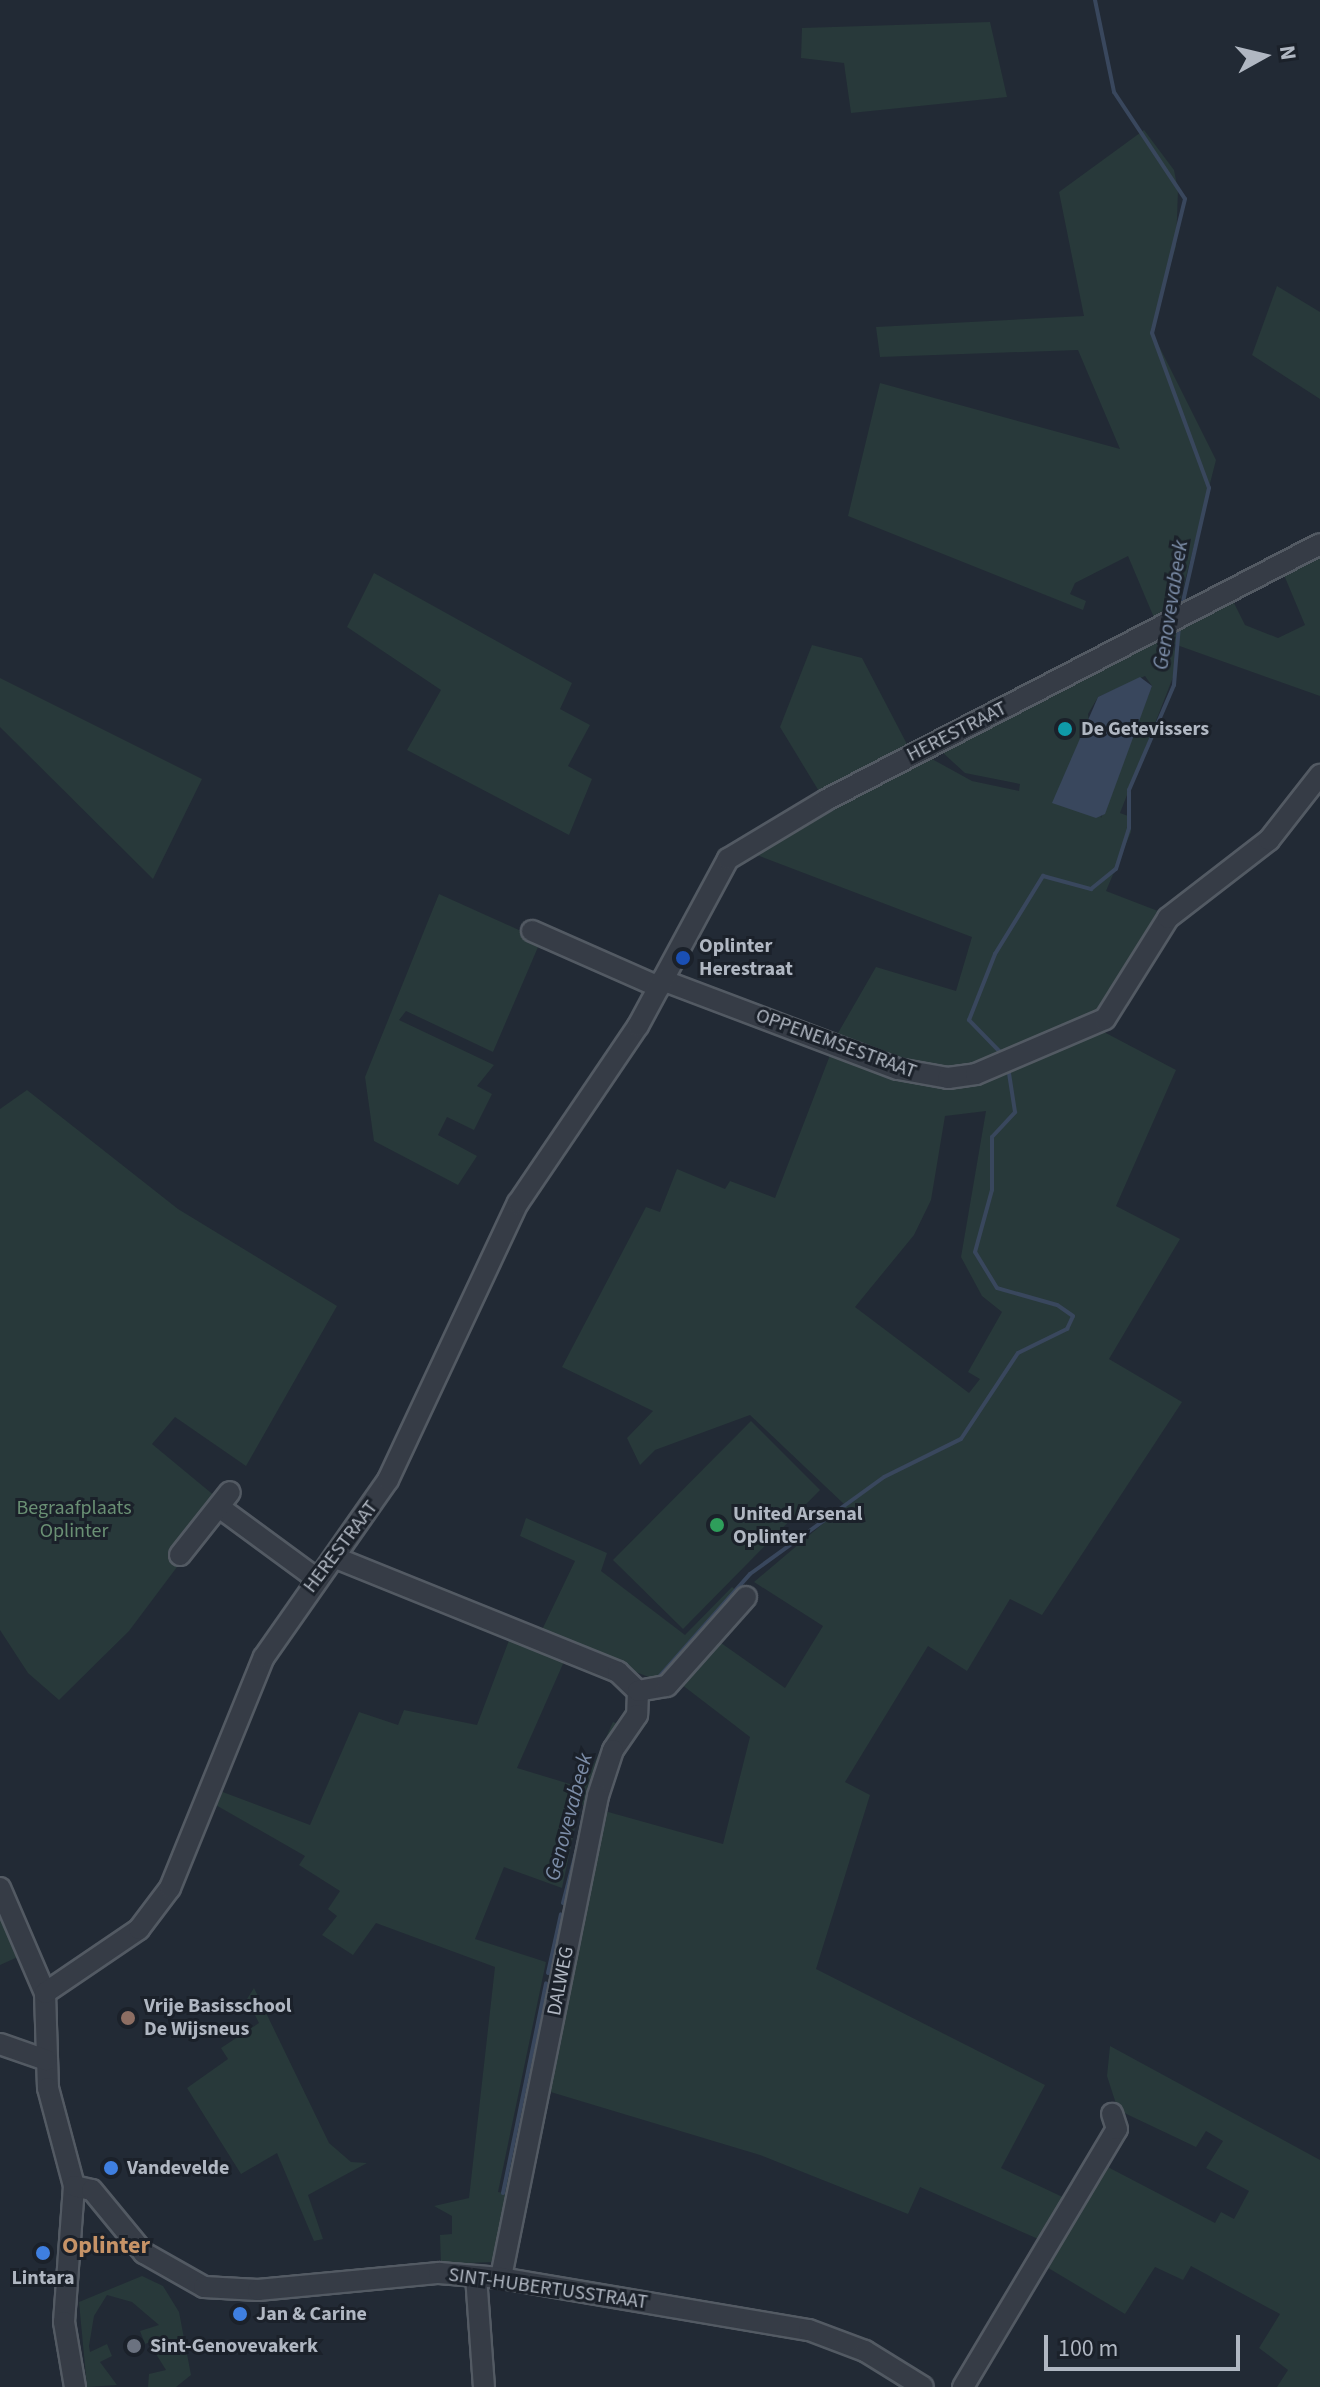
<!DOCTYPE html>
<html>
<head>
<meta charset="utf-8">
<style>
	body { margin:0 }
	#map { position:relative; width:1320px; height:2387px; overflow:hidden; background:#222a35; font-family:"Source Sans 3",sans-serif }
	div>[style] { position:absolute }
	.green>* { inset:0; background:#28393a }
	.water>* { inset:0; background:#39475d }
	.stream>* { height:4px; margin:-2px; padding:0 2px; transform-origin:2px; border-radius:2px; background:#39475d }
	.roads { filter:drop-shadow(2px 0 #535a63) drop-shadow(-2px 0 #535a63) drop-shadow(0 2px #535a63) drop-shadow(0 -2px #535a63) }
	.minor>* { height:20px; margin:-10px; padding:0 10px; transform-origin:10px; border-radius:10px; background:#363c46 }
	.dots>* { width:22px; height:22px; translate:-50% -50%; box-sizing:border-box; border:4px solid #1b212a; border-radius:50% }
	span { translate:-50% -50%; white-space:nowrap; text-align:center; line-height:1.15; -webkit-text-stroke:6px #1b212a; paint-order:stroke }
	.poi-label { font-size:20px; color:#b0b7c2; font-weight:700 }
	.left { translate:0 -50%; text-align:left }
	.street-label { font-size:20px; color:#b0b7c2 }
	.park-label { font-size:20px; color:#6a9074 }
	.water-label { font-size:22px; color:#7c8da8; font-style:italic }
	.quarter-label { font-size:24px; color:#c69367; font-weight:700 }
	.north { position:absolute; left:1224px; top:16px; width:80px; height:80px; -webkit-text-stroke:6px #1b212a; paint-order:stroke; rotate:82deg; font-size:22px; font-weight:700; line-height:32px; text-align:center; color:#b0b7c2 }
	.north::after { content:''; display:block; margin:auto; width:28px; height:36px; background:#b0b7c2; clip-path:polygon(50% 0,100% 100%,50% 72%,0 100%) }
	.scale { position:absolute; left:1044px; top:2335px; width:196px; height:36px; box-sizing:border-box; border:4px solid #b0b7c2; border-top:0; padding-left:10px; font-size:24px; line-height:28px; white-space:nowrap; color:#b0b7c2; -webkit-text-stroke:6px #1b212a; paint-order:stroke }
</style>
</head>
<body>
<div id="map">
	<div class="green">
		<i style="clip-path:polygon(990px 22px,1007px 97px,851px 113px,844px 63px,801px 58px,802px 28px)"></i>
		<i style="clip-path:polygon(1144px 130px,1174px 170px,1178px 190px,1176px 246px,1151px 330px,1216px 460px,1178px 608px,1155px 620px,1128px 556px,1075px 583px,1070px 594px,1086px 601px,1083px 610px,848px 516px,880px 383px,1120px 449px,1078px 350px,880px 357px,876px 327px,1084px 316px,1059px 192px)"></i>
		<i style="clip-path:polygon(1277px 286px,1320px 312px,1320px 399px,1252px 355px)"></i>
		<i style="clip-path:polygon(evenodd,1320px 556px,1320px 696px,1174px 644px,1177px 667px,1120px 813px,1131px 817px,1131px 832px,1106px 891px,1163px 913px,1105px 1014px,944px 1074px,834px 1040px,876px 967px,956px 991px,972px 937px,749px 852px,932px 759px,972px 781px,1019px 791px,1020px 784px,965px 773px,942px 752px,1233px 601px,1245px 625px,1278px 638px,1305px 625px,1284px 575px,1320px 556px,1145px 676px,1152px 686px,1101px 818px,1088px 714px,1098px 697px,1145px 676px)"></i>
		<i style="clip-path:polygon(374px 573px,572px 683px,560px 709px,590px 725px,568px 766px,592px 779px,569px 835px,407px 750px,441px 690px,347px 627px)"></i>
		<i style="clip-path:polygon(812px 645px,862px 658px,909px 748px,820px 793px,780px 727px)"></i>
		<i style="clip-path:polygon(0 678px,202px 779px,153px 879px,0 727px)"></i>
		<i style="clip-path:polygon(439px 894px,541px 940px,493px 1052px,406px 1011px,399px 1020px,494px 1065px,477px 1086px,492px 1094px,474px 1130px,447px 1117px,438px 1135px,477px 1156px,458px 1185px,374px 1141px,365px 1077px)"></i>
		<i style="clip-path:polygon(evenodd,1104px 1032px,1176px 1070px,1116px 1206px,1180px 1239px,1109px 1359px,1182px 1402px,1042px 1615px,1010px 1599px,967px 1671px,928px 1646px,845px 1782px,870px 1795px,816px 1969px,1045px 2085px,1001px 2168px,1071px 2201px,1045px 2242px,920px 2187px,908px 2214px,760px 2155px,544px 2090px,601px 1810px,723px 1844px,750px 1737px,677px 1681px,714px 1638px,785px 1688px,823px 1626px,754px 1582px,845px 1505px,750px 1415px,655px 1450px,640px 1465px,627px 1438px,653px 1411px,562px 1367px,646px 1207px,660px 1212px,677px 1169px,725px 1189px,730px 1181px,775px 1198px,832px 1050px,943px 1087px,1104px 1032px,986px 1111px,961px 1257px,982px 1296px,1002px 1312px,968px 1372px,980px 1379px,969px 1393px,855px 1307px,914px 1235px,931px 1200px,945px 1116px,986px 1111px)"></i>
		<i style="clip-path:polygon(27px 1090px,178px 1209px,337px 1306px,246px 1466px,175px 1417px,152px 1444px,216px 1497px,183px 1559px,129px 1631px,59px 1700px,28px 1673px,0 1630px,0 1109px)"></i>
		<i style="clip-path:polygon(751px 1421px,820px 1490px,683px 1629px,613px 1560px)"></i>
		<i style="clip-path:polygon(526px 1518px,607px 1553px,601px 1571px,685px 1635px,732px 1587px,742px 1595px,664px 1682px,651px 1678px,540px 1634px,575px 1561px,520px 1536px)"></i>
		<i style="clip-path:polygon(511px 1635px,566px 1657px,517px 1768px,583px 1788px,613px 1722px,621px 1725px,570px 1902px,587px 1806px,580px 1804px,562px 1888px,504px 1867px,475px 1939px,546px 1962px,498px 2192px,504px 2193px,554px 1987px,495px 2262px,441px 2264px,440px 2235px,452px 2234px,452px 2216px,434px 2206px,469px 2198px,495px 1967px,376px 1923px,353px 1955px,322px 1935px,337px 1916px,328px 1909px,340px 1891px,299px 1865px,305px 1856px,214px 1804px,220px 1791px,310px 1825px,359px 1712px,398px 1725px,404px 1710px,477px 1725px)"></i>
		<i style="clip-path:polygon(0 1913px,20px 1956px,0 1965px)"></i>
		<i style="clip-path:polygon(254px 1988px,329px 2143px,351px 2162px,367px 2163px,308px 2195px,323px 2239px,314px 2241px,277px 2153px,241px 2174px,187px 2088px,228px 2059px,221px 2048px,259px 2023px,247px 1999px)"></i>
		<i style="clip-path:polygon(1110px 2046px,1320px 2160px,1320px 2387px,1277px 2387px,1288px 2370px,1259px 2348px,1280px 2314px,1191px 2266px,1183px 2280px,1155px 2267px,1125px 2314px,1040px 2263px,1102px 2164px,1215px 2223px,1221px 2212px,1234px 2219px,1249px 2191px,1206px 2168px,1223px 2141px,1206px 2131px,1196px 2147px,1118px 2110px,1107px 2076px)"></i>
		<i style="clip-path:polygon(142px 2276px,163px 2286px,179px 2312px,191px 2375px,176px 2387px,148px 2387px,149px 2374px,166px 2370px,156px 2354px,162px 2351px,158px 2339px,145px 2344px,140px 2331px,159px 2325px,132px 2302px,107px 2295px,94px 2316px,89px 2346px,90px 2352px,107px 2344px,112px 2356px,100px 2362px,117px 2385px,87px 2387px,79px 2302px)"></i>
	</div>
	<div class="water">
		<i style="clip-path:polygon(1140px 677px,1152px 686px,1105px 814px,1096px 818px,1052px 803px,1098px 697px)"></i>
	</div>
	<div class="stream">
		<i style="left:1095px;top:0;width:94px;rotate:78.3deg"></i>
		<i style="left:1114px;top:92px;width:128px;rotate:56.4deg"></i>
		<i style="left:1185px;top:199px;width:138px;rotate:103.8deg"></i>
		<i style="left:1152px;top:333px;width:165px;rotate:69.8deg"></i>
		<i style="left:1209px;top:488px;width:121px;rotate:102.9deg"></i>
		<i style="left:1003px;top:1055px;width:49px;rotate:-134.2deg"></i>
		<i style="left:969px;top:1020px;width:71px;rotate:-68.5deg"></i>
		<i style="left:995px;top:954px;width:92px;rotate:-58.4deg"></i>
		<i style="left:1043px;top:876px;width:50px;rotate:15.2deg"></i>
		<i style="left:1091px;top:889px;width:32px;rotate:-39deg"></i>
		<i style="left:1116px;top:869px;width:43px;rotate:-72.4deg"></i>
		<i style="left:1129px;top:828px;width:38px;rotate:-90deg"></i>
		<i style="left:1129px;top:790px;width:114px;rotate:-66.8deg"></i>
		<i style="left:1174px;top:685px;width:59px;rotate:-85.2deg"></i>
		<i style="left:658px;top:1678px;width:139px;rotate:-48.5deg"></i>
		<i style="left:750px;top:1574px;width:165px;rotate:-35.9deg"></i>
		<i style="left:884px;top:1477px;width:86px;rotate:-26.3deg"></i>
		<i style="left:961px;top:1439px;width:103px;rotate:-56.5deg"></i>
		<i style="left:1018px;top:1353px;width:55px;rotate:-26.1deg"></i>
		<i style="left:1067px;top:1329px;width:14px;rotate:-65deg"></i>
		<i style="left:1073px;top:1316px;width:19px;rotate:-145deg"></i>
		<i style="left:1057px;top:1305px;width:62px;rotate:-164.2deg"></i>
		<i style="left:997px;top:1288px;width:42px;rotate:-121.4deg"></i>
		<i style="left:975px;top:1252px;width:64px;rotate:-74.7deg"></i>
		<i style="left:992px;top:1190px;width:53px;rotate:-90deg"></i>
		<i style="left:992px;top:1137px;width:34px;rotate:-47deg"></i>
		<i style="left:1015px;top:1112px;width:46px;rotate:-98.8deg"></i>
		<i style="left:608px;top:1741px;width:31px;rotate:-57deg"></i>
		<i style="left:563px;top:1903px;width:156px;rotate:-75.5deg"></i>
		<i style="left:548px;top:1973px;width:60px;rotate:-77.6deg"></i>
		<i style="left:503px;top:2193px;width:214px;rotate:-78.4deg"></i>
	</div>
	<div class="roads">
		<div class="minor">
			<i style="left:532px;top:931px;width:139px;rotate:23.8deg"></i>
			<i style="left:662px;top:980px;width:252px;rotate:20.7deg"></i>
			<i style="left:898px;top:1069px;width:51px;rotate:10.2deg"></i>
			<i style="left:948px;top:1078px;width:28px;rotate:-8deg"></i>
			<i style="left:976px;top:1074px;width:140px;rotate:-23.1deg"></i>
			<i style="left:1105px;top:1019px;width:119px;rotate:-58deg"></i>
			<i style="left:1168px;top:918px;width:128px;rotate:-37.7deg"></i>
			<i style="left:1269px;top:840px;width:83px;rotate:-51.9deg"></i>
			<i style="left:219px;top:1507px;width:122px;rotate:36.3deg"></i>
			<i style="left:180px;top:1555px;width:80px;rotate:-51.6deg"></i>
			<i style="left:336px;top:1558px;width:304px;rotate:22deg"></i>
			<i style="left:618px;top:1672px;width:28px;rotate:44deg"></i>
			<i style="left:638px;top:1691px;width:24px;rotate:92deg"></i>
			<i style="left:637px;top:1715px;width:42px;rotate:124.4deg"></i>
			<i style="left:613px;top:1750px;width:48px;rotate:108.1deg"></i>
			<i style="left:598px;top:1796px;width:492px;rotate:101.4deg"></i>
			<i style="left:638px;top:1691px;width:29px;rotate:-10deg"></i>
			<i style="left:667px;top:1686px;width:119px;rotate:-48.4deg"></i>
			<i style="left:0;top:1888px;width:114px;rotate:66.8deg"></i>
			<i style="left:45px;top:1993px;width:95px;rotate:88.2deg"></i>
			<i style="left:48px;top:2088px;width:101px;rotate:75.1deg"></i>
			<i style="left:74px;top:2186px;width:136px;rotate:94.2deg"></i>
			<i style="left:64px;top:2322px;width:66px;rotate:80.4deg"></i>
			<i style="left:45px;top:1993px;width:114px;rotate:-34.2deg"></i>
			<i style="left:139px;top:1929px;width:51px;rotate:-52.9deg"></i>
			<i style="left:170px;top:1888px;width:249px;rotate:-67.9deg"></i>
			<i style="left:264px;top:1657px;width:216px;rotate:-55deg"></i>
			<i style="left:388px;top:1480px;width:306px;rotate:-64.9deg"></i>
			<i style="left:518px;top:1203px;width:214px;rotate:-55.9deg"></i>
			<i style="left:638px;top:1026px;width:190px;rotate:-61.7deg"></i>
			<i style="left:728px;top:859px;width:114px;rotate:-31deg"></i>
			<i style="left:826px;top:800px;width:556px;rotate:-27.39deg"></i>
			<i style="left:0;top:2044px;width:49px;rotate:19.2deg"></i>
			<i style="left:74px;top:2186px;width:18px;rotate:13deg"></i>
			<i style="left:92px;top:2190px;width:82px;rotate:50.5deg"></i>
			<i style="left:144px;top:2253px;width:69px;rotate:29.5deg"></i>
			<i style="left:204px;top:2287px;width:54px;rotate:3.2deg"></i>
			<i style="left:258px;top:2290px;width:182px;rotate:-5.4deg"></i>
			<i style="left:439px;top:2273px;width:62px;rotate:4.6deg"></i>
			<i style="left:501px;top:2278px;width:312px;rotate:9.6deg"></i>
			<i style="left:809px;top:2330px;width:60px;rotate:20.6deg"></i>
			<i style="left:865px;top:2351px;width:68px;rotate:31.8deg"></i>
			<i style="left:476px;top:2276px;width:111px;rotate:85.9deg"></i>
			<i style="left:963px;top:2387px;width:300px;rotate:-59.2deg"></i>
			<i style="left:1117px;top:2129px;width:16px;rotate:-108deg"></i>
		</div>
	</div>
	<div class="dots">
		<i style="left:1065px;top:729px;background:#0f9aa8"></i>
		<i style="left:683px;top:958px;background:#1a4fb4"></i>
		<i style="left:717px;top:1525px;background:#2e9e5b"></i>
		<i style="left:128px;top:2018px;background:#8d6e63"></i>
		<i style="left:111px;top:2168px;background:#3f7fe0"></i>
		<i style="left:43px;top:2253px;background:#3f7fe0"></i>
		<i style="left:240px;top:2314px;background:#3f7fe0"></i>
		<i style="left:134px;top:2346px;background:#6b7280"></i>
	</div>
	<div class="poi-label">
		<span class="left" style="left:1081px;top:729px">De Getevissers</span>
		<span class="left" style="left:699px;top:958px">Oplinter<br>Herestraat</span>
		<span class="left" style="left:733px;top:1526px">United Arsenal<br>Oplinter</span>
		<span class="left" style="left:144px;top:2018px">Vrije Basisschool<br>De Wijsneus</span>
		<span class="left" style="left:127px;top:2168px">Vandevelde</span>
		<span style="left:43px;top:2278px">Lintara</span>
		<span class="left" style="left:256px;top:2314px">Jan &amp; Carine</span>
		<span class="left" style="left:150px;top:2346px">Sint-Genovevakerk</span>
	</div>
	<div class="street-label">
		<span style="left:957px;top:732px;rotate:-27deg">HERESTRAAT</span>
		<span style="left:836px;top:1044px;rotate:20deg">OPPENEMSESTRAAT</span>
		<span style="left:341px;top:1547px;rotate:-53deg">HERESTRAAT</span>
		<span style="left:561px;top:1981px;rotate:-79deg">DALWEG</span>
		<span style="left:548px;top:2289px;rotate:8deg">SINT-HUBERTUSSTRAAT</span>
	</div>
	<div class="park-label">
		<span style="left:74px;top:1520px">Begraafplaats<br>Oplinter</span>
	</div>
	<div class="water-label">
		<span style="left:1171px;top:605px;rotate:-81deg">Genovevabeek</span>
		<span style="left:569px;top:1817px;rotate:-75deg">Genovevabeek</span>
	</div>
	<div class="quarter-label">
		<span style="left:106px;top:2246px">Oplinter</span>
	</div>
	<div class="north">N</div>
	<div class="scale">100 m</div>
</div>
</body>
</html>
